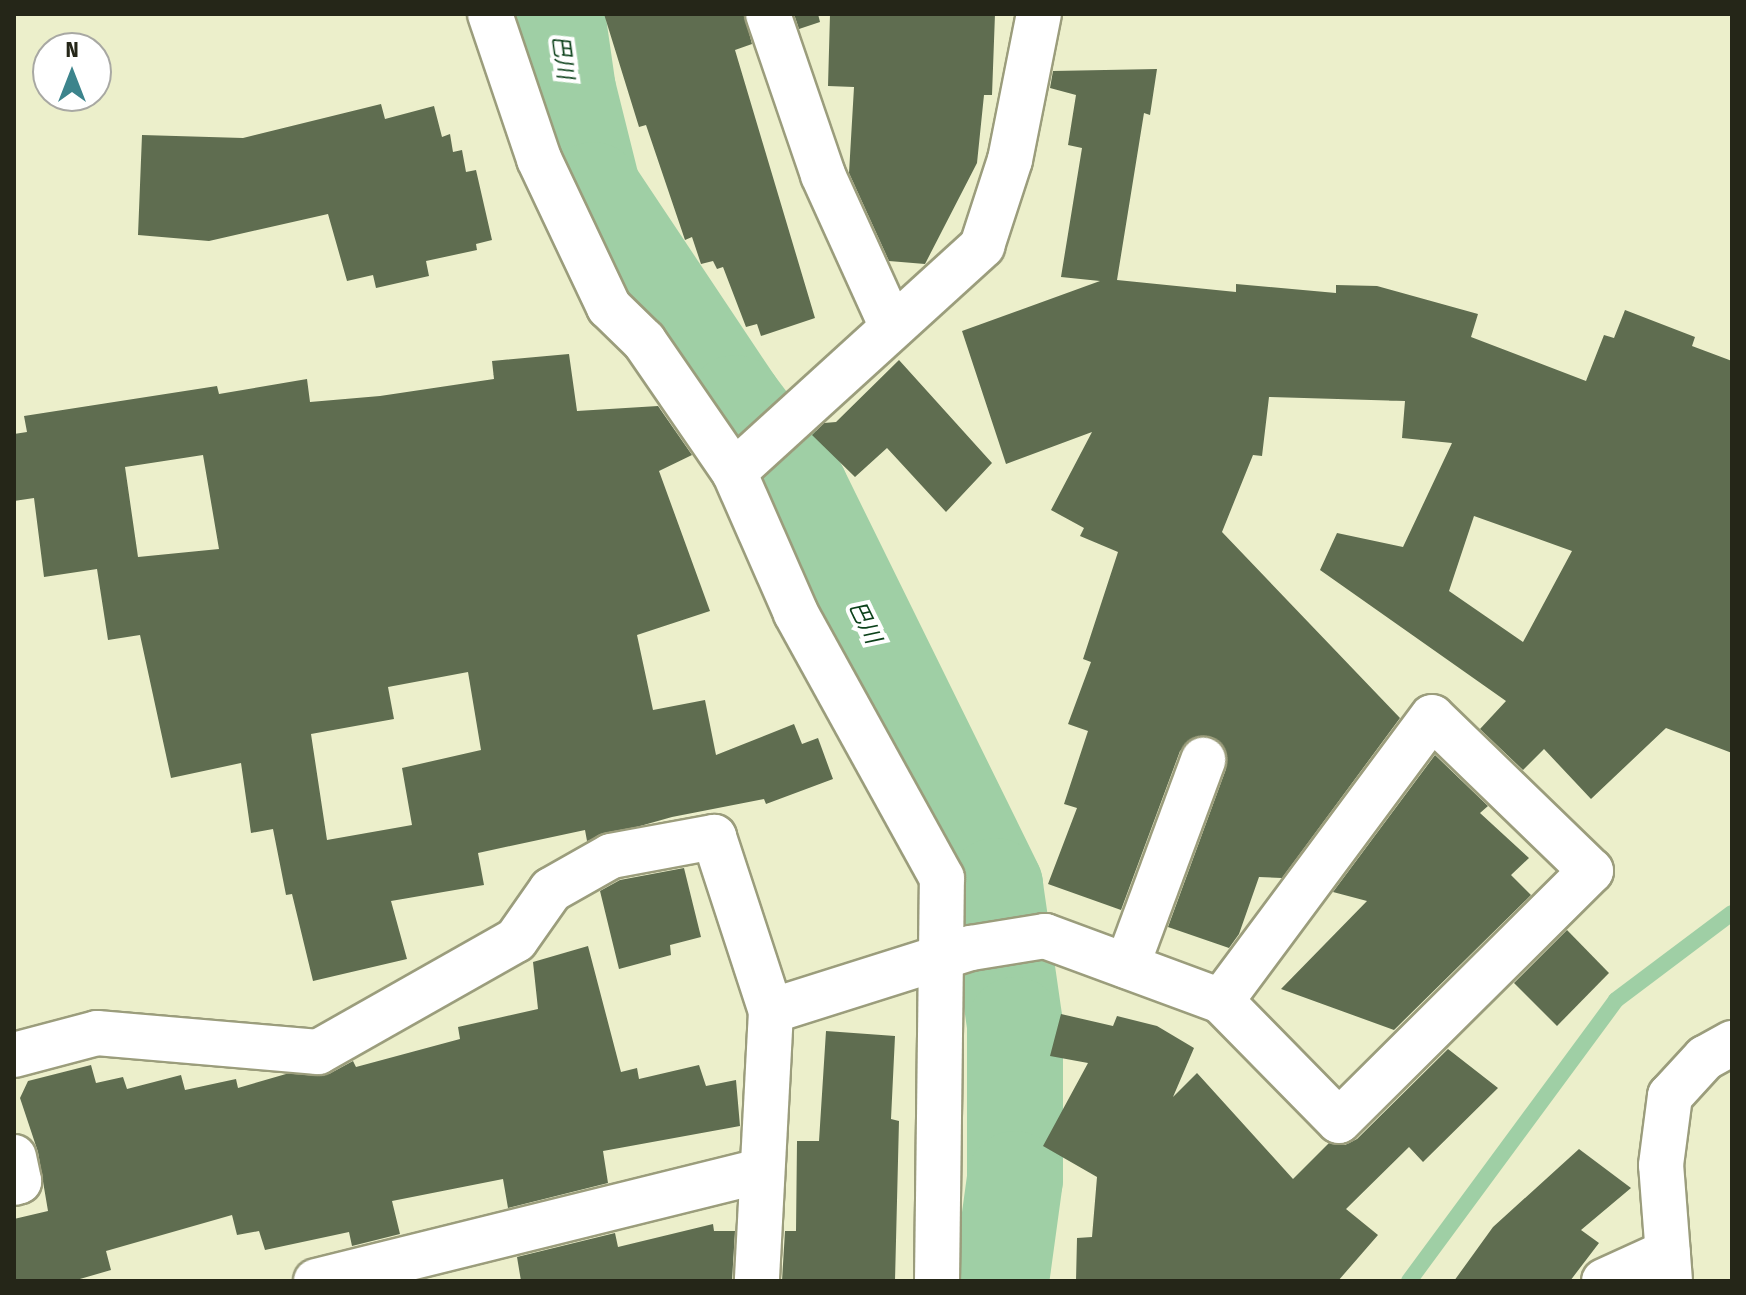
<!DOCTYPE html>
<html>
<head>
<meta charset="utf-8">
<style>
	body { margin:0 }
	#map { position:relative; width:1746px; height:1295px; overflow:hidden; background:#ecefcb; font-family:"Fira Sans Condensed","Noto Sans JP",sans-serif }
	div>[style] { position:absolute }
	.stream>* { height:16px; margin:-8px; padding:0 8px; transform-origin:8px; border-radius:8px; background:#9fcfa5 }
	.river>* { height:96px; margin:-48px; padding:0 48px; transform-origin:48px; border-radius:48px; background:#9fcfa5 }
	.building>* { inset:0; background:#5f6d50 }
	.roads { filter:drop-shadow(2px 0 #9b9d7c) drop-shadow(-2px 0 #9b9d7c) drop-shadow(0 2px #9b9d7c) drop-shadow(0 -2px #9b9d7c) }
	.minor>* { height:44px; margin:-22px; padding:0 22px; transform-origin:22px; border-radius:22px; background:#fff }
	span { translate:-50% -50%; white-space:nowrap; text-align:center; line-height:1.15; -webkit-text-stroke:8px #fff; paint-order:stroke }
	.water-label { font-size:22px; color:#0c411a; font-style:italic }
	.frame { position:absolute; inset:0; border:16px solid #252618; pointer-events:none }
	.north { position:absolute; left:32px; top:32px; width:80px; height:80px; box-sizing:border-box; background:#fff; border:2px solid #a8a8a3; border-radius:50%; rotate:0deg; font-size:22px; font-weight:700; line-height:32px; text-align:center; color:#252618 }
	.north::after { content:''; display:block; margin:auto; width:28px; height:36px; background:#3c848c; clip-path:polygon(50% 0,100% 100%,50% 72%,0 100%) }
</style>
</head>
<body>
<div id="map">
	<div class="stream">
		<i style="left:1409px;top:1281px;width:349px;rotate:-53.6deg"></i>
		<i style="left:1616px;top:1000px;width:145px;rotate:-36.9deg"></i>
	</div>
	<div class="river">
		<i style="left:557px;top:14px;width:77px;rotate:81.8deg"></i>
		<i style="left:568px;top:90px;width:103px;rotate:76deg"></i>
		<i style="left:593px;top:190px;width:256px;rotate:56.3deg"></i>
		<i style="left:735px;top:403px;width:108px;rotate:52.9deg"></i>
		<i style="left:800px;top:489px;width:442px;rotate:63.8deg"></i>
		<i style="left:995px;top:886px;width:140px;rotate:81.8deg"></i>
		<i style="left:1015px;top:1025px;width:154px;rotate:90deg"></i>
		<i style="left:1015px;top:1179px;width:103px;rotate:97.8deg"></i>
	</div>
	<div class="building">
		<i style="clip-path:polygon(604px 14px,744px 14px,752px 44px,735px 50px,815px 318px,761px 336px,757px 324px,746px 327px,723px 267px,717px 269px,713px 261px,701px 264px,692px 237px,685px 240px,646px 125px,639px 127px)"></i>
		<i style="clip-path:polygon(794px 14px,818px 14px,820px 22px,799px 29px)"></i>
		<i style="clip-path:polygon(830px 14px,995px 14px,992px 95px,984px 95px,977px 163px,925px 264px,889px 261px,849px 173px,854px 87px,828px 86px)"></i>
		<i style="clip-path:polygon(evenodd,1157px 69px,1150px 115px,1144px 113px,1117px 280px,1236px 292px,1236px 284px,1336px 293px,1336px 285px,1377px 286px,1478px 314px,1471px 337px,1586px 381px,1604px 335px,1614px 338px,1625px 310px,1695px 337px,1692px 346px,1732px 361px,1732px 753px,1666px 728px,1591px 799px,1544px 749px,1523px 770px,1480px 729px,1506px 701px,1320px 570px,1337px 533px,1403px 547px,1452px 443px,1402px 438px,1405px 401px,1269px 397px,1262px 456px,1253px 455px,1222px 532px,1400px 718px,1282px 878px,1259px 877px,1239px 934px,1229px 948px,1168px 927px,1226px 769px,1227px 755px,1212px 737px,1198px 736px,1180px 751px,1121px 910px,1048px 884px,1077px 808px,1064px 804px,1088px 731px,1068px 724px,1091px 662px,1083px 659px,1118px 552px,1080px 536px,1084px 528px,1051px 510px,1092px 432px,1006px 464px,962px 331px,1100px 281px,1061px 277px,1082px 148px,1068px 145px,1076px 95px,1050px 88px,1053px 71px,1157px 69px,1474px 516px,1572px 551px,1523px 642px,1449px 591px,1474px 516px)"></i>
		<i style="clip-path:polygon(381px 104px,385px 119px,434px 106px,442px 137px,450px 134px,453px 152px,462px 150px,466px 172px,476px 170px,492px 240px,476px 244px,477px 250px,426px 261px,429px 276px,376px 288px,373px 275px,347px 281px,328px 214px,209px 241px,138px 235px,142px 135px,243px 138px)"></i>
		<i style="clip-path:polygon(evenodd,569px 354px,577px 411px,658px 406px,692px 455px,659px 471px,710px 611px,637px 635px,653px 710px,705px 700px,716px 755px,794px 724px,802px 744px,818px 738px,833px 779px,766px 804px,764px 799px,672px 817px,587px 841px,585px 830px,478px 853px,484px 885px,391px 901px,407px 959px,313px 981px,292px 894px,286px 895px,273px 829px,251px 833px,241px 763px,171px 778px,140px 635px,108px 640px,97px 569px,44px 577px,34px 498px,14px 501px,14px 434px,27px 432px,24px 416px,217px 386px,219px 394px,307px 379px,310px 402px,380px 396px,494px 379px,492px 361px,569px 354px,203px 455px,219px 549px,138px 557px,125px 467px,203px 455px,569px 354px,468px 672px,481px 750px,402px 768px,412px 825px,327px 840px,311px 734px,394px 719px,388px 687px,468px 672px)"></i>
		<i style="clip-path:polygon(899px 360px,992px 463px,946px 512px,887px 448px,855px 477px,812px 435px,824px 423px,836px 422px)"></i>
		<i style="clip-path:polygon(1435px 755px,1488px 806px,1480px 813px,1529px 858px,1511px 875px,1531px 895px,1394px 1030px,1281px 989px,1367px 901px,1333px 892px)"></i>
		<i style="clip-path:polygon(684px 868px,701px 937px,670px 945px,671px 955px,619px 969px,600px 891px,620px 880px)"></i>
		<i style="clip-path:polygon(1567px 930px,1609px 973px,1557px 1026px,1514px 983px)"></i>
		<i style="clip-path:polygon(588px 946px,621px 1072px,637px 1068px,639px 1079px,699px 1065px,706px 1086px,736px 1080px,740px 1126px,603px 1151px,608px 1183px,508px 1208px,503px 1179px,392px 1201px,400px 1234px,352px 1246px,349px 1232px,265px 1250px,259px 1231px,237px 1235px,232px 1215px,106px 1251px,111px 1270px,73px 1281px,14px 1281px,14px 1219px,48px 1211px,38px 1152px,20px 1098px,28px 1081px,91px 1065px,96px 1083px,123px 1077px,127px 1089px,181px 1075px,185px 1090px,236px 1079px,238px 1088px,286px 1074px,329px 1074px,353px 1061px,356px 1067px,460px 1039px,458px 1027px,538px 1009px,533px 962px)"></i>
		<i style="clip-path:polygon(1061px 1014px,1113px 1026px,1117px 1016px,1157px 1026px,1194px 1048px,1173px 1097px,1197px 1073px,1293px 1179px,1329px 1143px,1345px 1145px,1357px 1139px,1448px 1049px,1498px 1088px,1423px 1162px,1409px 1147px,1346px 1209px,1378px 1235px,1338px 1281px,1076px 1281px,1077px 1238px,1092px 1237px,1097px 1177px,1043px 1146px,1088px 1063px,1050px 1056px)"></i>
		<i style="clip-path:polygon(826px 1031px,895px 1036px,891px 1119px,899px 1121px,895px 1281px,782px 1281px,785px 1231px,796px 1231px,797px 1141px,819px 1141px)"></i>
		<i style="clip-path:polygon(1579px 1149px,1631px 1188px,1581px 1230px,1599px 1243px,1570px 1281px,1454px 1281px,1493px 1227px)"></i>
		<i style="clip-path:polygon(713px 1224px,714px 1231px,735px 1231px,732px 1281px,521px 1281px,517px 1257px,615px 1233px,618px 1247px)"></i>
	</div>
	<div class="roads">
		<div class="minor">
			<i style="left:490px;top:14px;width:153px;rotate:71.3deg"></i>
			<i style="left:539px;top:159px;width:164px;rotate:64.7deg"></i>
			<i style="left:609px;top:307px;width:49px;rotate:44.2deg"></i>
			<i style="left:644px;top:341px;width:159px;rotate:55.5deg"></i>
			<i style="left:768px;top:14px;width:170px;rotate:71.1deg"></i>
			<i style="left:823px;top:175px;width:167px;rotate:65.6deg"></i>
			<i style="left:1127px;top:966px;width:220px;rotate:-69.7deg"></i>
			<i style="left:771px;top:1011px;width:210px;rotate:-17.5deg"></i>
			<i style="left:971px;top:948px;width:75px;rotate:-9.2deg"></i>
			<i style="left:1045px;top:936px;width:188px;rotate:20.3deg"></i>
			<i style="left:1221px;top:1001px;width:168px;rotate:45.5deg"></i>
			<i style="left:1339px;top:1121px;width:355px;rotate:-44.8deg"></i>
			<i style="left:1591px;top:871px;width:221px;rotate:-135.9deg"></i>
			<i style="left:1432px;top:717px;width:354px;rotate:126.6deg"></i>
			<i style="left:14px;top:1055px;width:86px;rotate:-14.8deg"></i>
			<i style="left:97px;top:1033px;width:222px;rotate:4.9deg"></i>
			<i style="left:318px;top:1052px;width:227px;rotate:-29.5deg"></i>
			<i style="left:516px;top:940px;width:61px;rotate:-55deg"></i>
			<i style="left:551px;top:890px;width:69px;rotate:-29.5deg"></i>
			<i style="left:611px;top:856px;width:105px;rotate:-10.5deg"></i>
			<i style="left:714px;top:837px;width:183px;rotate:71.9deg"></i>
			<i style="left:771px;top:1011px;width:270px;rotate:93deg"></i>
			<i style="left:14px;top:1157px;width:25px;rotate:78deg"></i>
			<i style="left:19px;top:1181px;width:5px;rotate:158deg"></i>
			<i style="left:316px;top:1281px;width:459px;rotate:-13.9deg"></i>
			<i style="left:937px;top:1281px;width:403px;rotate:-89.3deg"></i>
			<i style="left:942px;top:878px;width:303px;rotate:-118.9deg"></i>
			<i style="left:796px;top:613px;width:154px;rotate:-113.7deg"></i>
			<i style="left:734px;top:472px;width:336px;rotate:-42.3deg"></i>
			<i style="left:982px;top:246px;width:90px;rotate:-72deg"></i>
			<i style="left:1010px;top:160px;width:149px;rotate:-78.8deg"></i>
			<i style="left:1604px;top:1281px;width:70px;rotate:-24.4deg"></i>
			<i style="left:1670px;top:1281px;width:116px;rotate:-94.4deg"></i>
			<i style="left:1661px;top:1165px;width:70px;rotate:-82.6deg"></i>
			<i style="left:1670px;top:1096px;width:52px;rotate:-47.4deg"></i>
			<i style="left:1705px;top:1058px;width:31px;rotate:-29deg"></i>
		</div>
	</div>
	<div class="water-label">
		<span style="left:563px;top:57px;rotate:82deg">巴川</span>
		<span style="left:865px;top:622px;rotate:64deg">巴川</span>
	</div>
	<div class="frame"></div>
	<div class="north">N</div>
</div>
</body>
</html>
